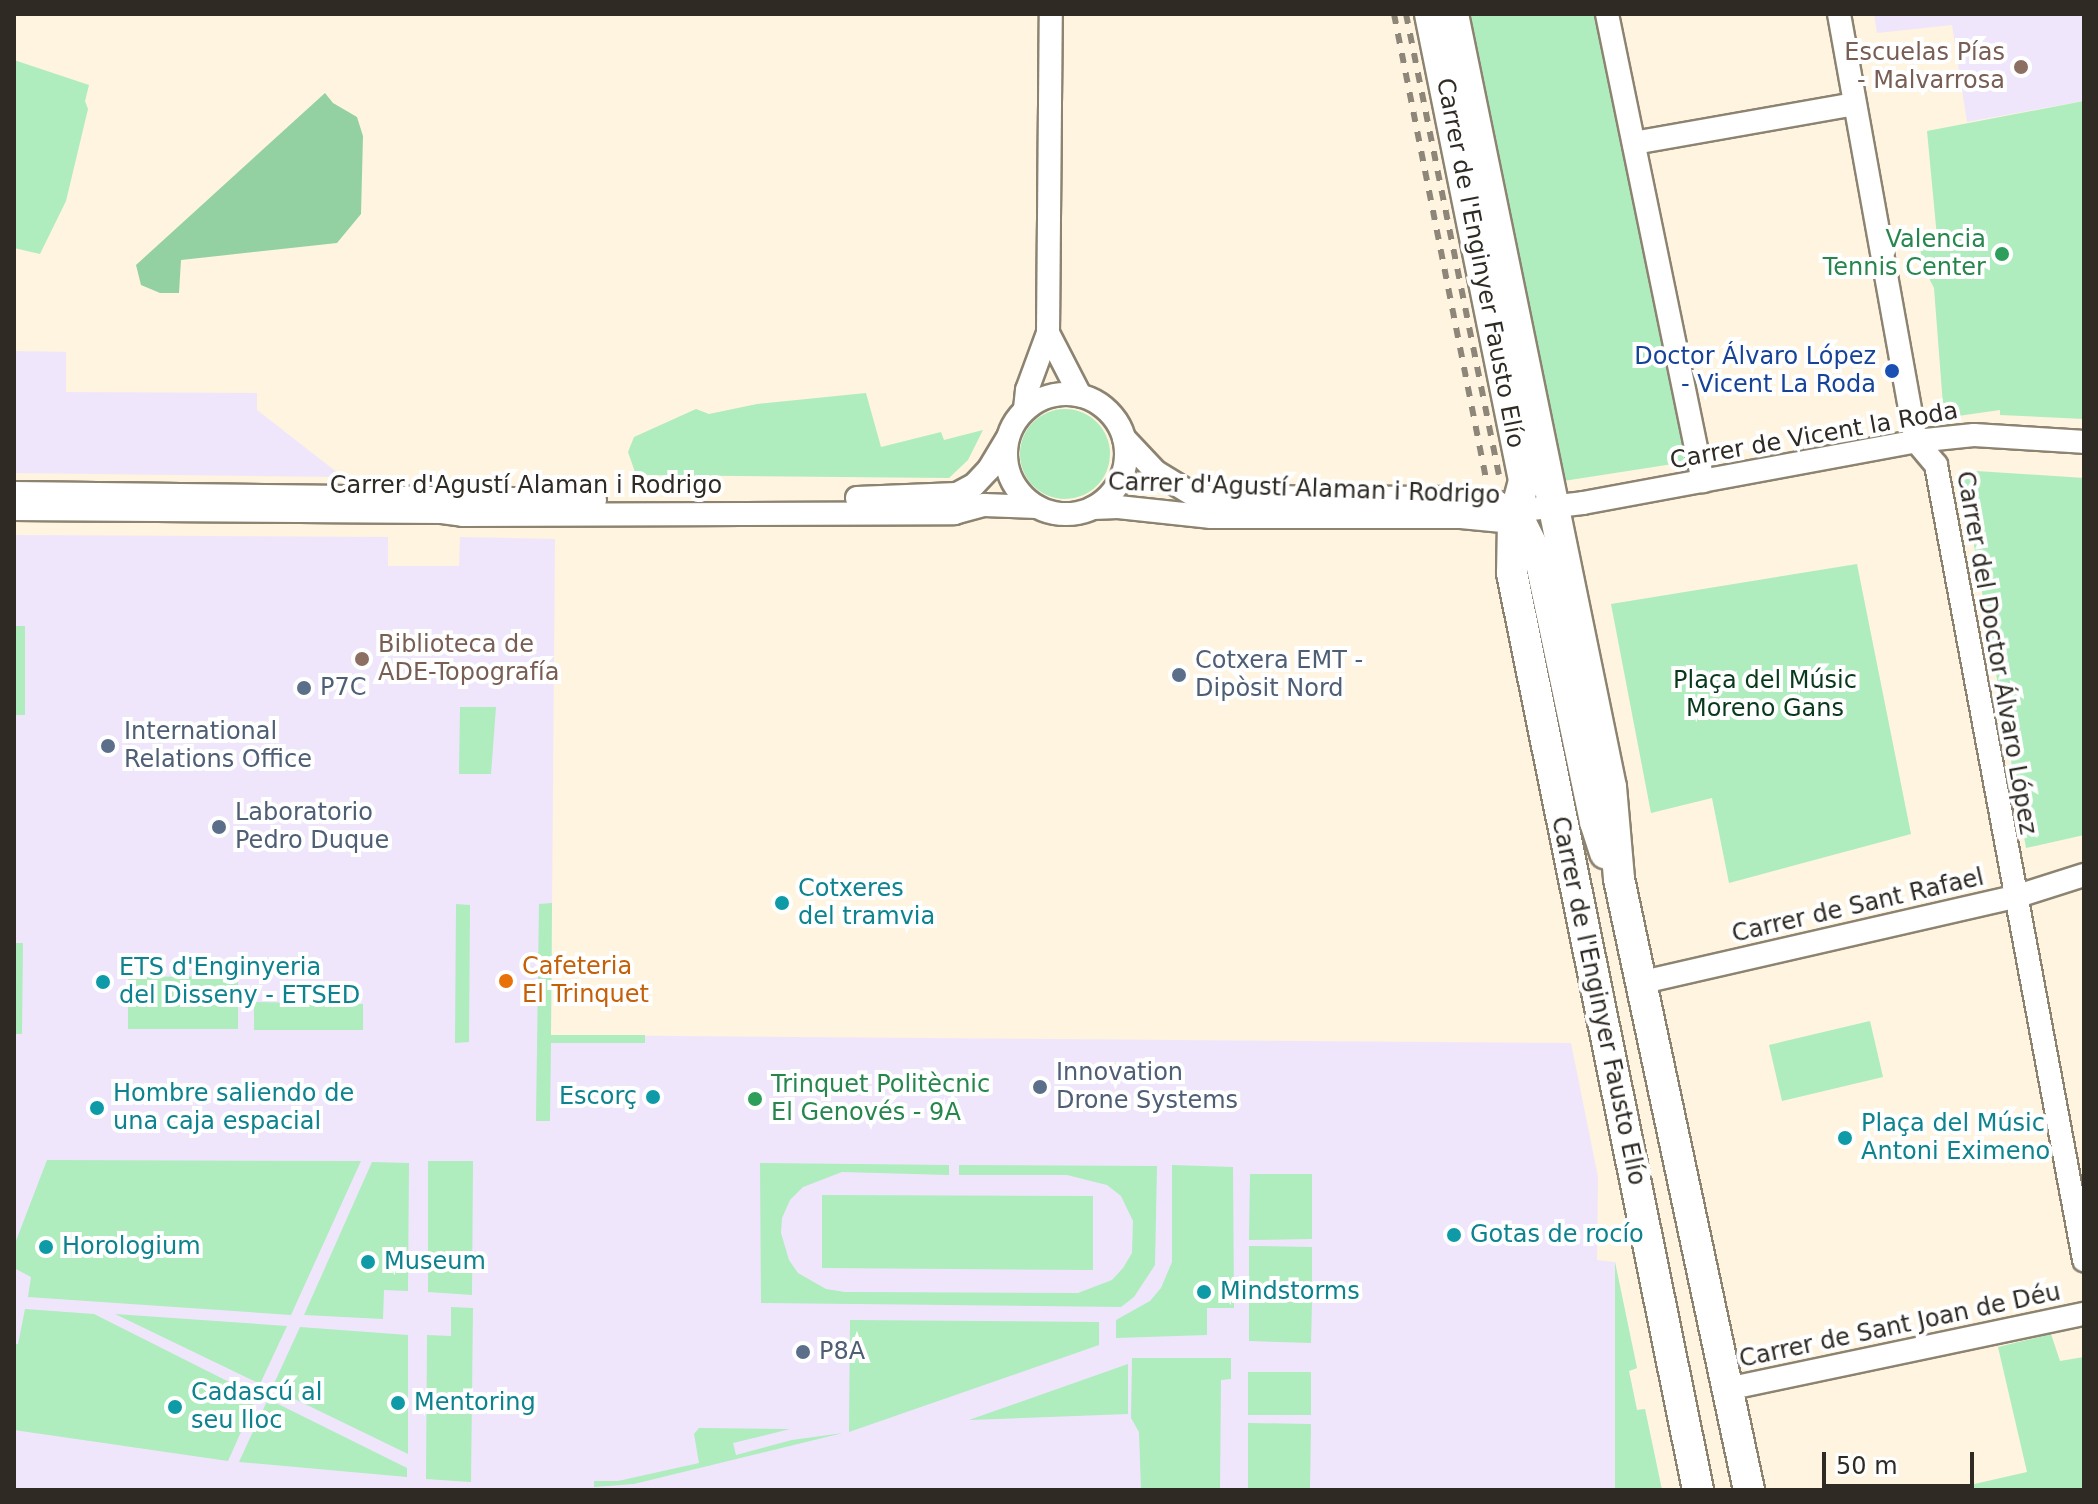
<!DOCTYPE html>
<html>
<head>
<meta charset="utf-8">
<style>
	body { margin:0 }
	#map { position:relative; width:2098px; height:1504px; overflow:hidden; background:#fef4e0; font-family:"DejaVu Sans",sans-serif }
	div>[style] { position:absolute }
	.education>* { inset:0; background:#efe6fc }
	.green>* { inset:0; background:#afecbe }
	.round { border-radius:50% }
	.forest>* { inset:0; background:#93d1a2 }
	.roads { filter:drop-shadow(2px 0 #8c8371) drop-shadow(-2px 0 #8c8371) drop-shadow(0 2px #8c8371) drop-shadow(0 -2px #8c8371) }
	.street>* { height:22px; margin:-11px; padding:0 11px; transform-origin:11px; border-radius:11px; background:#fff }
	.street>.ring { margin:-11px; padding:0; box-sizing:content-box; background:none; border:22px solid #fff; border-radius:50% }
	.secondary>* { height:30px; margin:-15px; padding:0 15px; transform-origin:15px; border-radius:15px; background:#fff }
	.rail>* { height:6px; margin-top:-3px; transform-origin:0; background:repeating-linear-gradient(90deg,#8d8679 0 10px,transparent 0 20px) }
	.dots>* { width:22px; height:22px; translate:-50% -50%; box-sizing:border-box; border:4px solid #fff; border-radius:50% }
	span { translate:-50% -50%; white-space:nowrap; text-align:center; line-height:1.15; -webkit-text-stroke:8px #fff; paint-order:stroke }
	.education-label { font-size:24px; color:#785e54 }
	.right { translate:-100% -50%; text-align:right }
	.left { translate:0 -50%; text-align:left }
	.leisure-label { font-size:24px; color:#27864d }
	.street-label { font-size:24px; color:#2f2b24 }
	.transit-label { font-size:24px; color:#164399 }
	.service-label { font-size:24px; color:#4e5e75 }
	.park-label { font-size:24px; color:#09391c }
	.culture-label { font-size:24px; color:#0d838f }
	.food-label { font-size:24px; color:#c56008 }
	.frame { position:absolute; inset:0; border:16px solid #2f2b24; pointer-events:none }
	.scale { position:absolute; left:1822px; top:1452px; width:152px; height:36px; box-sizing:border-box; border:4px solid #2f2b24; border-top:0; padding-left:10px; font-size:24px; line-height:28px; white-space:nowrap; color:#2f2b24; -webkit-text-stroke:6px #fff; paint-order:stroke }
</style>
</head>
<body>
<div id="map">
	<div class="education">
		<i style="clip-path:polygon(1874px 14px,2084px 14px,2084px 101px,1967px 122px,1952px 25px,1877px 33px)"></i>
		<i style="clip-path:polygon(14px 351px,66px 352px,66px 392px,257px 393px,257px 410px,343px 477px,14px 473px)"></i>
		<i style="clip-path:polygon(14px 535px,388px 537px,388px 566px,459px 566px,460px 537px,555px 539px,551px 1035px,1571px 1043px,1598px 1177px,1597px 1260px,1615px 1262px,1637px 1368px,1629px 1371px,1637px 1410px,1645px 1409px,1662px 1490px,14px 1490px)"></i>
	</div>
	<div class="green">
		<i style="clip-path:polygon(1466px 14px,1598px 14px,1692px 461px,1557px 482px)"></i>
		<i style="clip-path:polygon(14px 60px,89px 85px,85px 101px,88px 109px,66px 201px,40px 254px,14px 248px)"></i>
		<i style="clip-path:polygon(2084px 101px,2084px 419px,2000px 415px,2000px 410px,1944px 418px,1934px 288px,1922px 265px,1920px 244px,1937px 237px,1927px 131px)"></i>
		<i style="clip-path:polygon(866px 393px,881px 447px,941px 432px,944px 440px,983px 430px,968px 460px,949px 478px,636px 475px,628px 452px,634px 437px,696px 409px,709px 414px,757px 404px)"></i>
		<i class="round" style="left:1020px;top:409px;width:90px;height:90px"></i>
		<i style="clip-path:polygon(1961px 470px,2084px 478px,2084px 835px,2026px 848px)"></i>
		<i style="clip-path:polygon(1857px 564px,1911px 834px,1729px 883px,1712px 798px,1651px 813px,1611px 604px)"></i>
		<i style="clip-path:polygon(14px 626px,25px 626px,25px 715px,14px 715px)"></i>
		<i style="clip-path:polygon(460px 707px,496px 707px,491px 774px,459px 774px)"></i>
		<i style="clip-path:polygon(552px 903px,551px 1035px,645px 1035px,645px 1043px,551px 1043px,550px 1121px,536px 1121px,539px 904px)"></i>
		<i style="clip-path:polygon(456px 904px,470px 905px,469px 1042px,455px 1043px)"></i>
		<i style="clip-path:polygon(14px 943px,23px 943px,22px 1034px,14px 1034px)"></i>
		<i style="clip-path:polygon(238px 976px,238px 1029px,128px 1029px,128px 977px)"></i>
		<i style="clip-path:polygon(254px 1002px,363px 1004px,363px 1030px,254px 1030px)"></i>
		<i style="clip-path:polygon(1870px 1021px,1883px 1077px,1782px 1101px,1769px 1045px)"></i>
		<i style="clip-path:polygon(47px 1160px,361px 1161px,291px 1315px,28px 1297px,31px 1277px,14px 1268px,14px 1246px)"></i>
		<i style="clip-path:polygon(428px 1161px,473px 1161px,472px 1295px,428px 1292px)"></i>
		<i style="clip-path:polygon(372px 1162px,409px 1163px,408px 1291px,384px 1290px,383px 1319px,304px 1315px)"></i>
		<i style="clip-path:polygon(760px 1163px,949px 1165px,949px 1175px,842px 1172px,803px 1187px,790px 1200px,782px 1218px,781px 1233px,789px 1260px,798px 1273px,826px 1289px,845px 1292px,1078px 1293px,1112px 1280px,1123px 1268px,1132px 1253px,1133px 1221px,1121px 1196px,1107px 1185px,1067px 1175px,959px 1175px,959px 1165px,1157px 1166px,1155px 1265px,1134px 1297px,1121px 1307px,761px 1303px)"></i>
		<i style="clip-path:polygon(1172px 1165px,1233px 1167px,1234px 1308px,1207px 1308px,1207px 1335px,1116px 1338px,1116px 1320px,1150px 1301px,1161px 1288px,1172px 1262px)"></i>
		<i style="clip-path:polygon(1250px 1174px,1312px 1174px,1312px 1239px,1249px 1240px)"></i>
		<i style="clip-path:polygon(822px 1195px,1093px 1196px,1093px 1270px,822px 1268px)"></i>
		<i style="clip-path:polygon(1249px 1246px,1312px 1247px,1312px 1294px,1249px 1294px)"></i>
		<i style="clip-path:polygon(1615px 1262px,1637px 1368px,1629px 1371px,1637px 1410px,1645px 1409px,1662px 1490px,1615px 1490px)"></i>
		<i style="clip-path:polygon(1249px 1302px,1312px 1302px,1311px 1343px,1249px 1341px)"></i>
		<i style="clip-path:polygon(451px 1307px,473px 1308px,471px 1482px,426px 1479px,427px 1335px,451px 1336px)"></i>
		<i style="clip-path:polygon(25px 1309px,94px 1314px,257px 1396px,228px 1461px,14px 1430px,14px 1344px,18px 1344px)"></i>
		<i style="clip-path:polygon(115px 1314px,287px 1326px,260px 1384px)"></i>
		<i style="clip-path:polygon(850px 1320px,1099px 1322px,1099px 1345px,849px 1432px)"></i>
		<i style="clip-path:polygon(300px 1327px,408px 1335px,408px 1454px,272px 1388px)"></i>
		<i style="clip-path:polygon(2051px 1334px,2060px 1361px,2084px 1357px,2084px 1490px,1948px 1490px,2027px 1472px,1998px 1347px)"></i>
		<i style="clip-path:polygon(1132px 1358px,1231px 1358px,1231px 1379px,1221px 1380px,1220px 1490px,1141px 1490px,1139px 1432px,1131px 1418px)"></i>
		<i style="clip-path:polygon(1128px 1364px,1128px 1414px,969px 1420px)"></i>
		<i style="clip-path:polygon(1248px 1372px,1311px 1372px,1311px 1415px,1248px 1415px)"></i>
		<i style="clip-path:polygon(268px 1399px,407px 1468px,407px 1477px,239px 1462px)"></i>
		<i style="clip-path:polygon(1248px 1423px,1311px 1424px,1310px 1490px,1248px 1490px)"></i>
		<i style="clip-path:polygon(699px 1428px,790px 1429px,733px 1443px,736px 1455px,792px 1440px,843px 1433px,634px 1484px,594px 1487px,594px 1481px,618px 1481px,699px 1463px,694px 1434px)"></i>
	</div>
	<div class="forest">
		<i style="clip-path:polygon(325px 93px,333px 103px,357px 117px,363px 136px,361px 214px,337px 243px,181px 260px,179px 293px,160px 293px,141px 285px,136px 265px)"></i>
	</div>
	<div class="roads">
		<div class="street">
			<i style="left:1607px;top:14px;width:477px;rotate:78.4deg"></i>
			<i style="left:1839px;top:14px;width:434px;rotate:79.8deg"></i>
			<i style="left:1916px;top:441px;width:31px;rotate:50deg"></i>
			<i style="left:1936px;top:465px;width:809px;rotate:79.45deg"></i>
			<i style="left:1634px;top:143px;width:224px;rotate:-10deg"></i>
			<i style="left:1048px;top:333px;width:319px;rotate:-89.5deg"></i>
			<i class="ring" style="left:1006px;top:394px;width:98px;height:98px"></i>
			<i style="left:1025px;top:409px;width:19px;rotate:-84deg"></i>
			<i style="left:1027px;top:390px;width:61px;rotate:-69.8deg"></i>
			<i style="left:1048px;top:333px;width:70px;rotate:62.7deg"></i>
			<i style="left:1124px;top:438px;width:47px;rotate:46.7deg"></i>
			<i style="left:1156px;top:472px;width:48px;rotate:31.4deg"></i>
			<i style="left:1197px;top:497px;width:263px;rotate:0.2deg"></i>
			<i style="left:1460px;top:498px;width:38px;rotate:7deg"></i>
			<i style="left:1498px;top:503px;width:19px;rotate:25deg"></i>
			<i style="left:1515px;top:511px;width:68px;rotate:-6.7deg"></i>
			<i style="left:1583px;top:503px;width:339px;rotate:-10.5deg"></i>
			<i style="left:1916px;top:441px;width:58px;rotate:-5.9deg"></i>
			<i style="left:1974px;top:435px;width:110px;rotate:3.6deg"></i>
			<i style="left:14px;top:493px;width:581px;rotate:0.69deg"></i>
			<i style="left:857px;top:498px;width:100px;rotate:-2.3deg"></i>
			<i style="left:957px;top:494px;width:19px;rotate:-28deg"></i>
			<i style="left:974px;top:485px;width:22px;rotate:-47deg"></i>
			<i style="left:989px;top:469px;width:37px;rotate:-59deg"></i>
			<i style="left:1093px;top:508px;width:25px;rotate:-2deg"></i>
			<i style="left:1118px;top:507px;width:94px;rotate:6.1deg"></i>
			<i style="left:1211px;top:517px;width:250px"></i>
			<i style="left:1461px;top:517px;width:52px;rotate:5.5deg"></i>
			<i style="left:14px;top:509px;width:428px;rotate:0.4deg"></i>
			<i style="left:442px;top:512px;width:21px;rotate:8deg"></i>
			<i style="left:463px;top:515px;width:491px;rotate:-0.2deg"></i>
			<i style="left:954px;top:513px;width:31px;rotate:-15deg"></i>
			<i style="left:984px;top:505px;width:53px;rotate:2.2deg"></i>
			<i style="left:1643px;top:982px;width:382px;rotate:-12.9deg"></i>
			<i style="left:2015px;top:897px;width:72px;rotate:-17.7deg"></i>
			<i style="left:1727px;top:1389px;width:365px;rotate:-11.9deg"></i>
		</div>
		<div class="secondary">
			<i style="left:1430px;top:14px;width:476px;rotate:78.6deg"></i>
			<i style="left:1524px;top:481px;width:42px;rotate:105deg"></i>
			<i style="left:1513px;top:522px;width:51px;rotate:91.1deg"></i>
			<i style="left:1512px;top:573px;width:936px;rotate:78.53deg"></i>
			<i style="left:1453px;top:14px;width:789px;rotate:78.45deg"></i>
			<i style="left:1611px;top:787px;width:92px;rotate:85deg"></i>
			<i style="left:1619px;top:879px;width:625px;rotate:77.99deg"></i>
			<i style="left:1515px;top:511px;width:58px;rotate:63.4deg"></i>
			<i style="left:1541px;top:563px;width:265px;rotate:78.2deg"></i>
			<i style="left:1595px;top:822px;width:33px;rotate:72deg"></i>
		</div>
	</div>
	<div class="rail">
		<i style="left:1394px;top:14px;width:473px;rotate:78.8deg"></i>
		<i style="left:1406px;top:14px;width:470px;rotate:78.6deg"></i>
	</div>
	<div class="dots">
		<i style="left:2021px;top:67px;background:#8d6e63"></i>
		<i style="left:2002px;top:254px;background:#2e9e5b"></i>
		<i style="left:1892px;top:371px;background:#1a4fb4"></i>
		<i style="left:362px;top:659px;background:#8d6e63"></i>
		<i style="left:1179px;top:675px;background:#5c6f8a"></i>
		<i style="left:304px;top:688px;background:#5c6f8a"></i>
		<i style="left:108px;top:746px;background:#5c6f8a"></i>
		<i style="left:219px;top:827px;background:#5c6f8a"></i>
		<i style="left:782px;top:903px;background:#0f9aa8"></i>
		<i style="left:506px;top:981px;background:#e8710a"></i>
		<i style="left:103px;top:982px;background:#0f9aa8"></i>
		<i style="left:1040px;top:1087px;background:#5c6f8a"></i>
		<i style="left:653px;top:1097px;background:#0f9aa8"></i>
		<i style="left:755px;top:1099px;background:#2e9e5b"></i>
		<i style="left:97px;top:1108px;background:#0f9aa8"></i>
		<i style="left:1845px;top:1138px;background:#0f9aa8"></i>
		<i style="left:1454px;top:1235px;background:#0f9aa8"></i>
		<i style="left:46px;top:1247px;background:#0f9aa8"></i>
		<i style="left:368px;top:1262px;background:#0f9aa8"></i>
		<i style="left:1204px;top:1292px;background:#0f9aa8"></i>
		<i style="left:803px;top:1352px;background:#5c6f8a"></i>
		<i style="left:398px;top:1403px;background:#0f9aa8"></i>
		<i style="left:175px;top:1407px;background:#0f9aa8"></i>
	</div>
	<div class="education-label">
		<span class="right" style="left:2005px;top:67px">Escuelas Pías<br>- Malvarrosa</span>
		<span class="left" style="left:378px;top:659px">Biblioteca de<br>ADE-Topografía</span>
	</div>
	<div class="leisure-label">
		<span class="right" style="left:1986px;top:254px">Valencia<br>Tennis Center</span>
		<span class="left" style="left:771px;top:1099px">Trinquet Politècnic<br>El Genovés - 9A</span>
	</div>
	<div class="street-label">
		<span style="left:1480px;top:263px;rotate:79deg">Carrer de l'Enginyer Fausto Elío</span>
		<span style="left:1814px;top:436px;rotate:-10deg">Carrer de Vicent la Roda</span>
		<span style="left:526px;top:486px">Carrer d'Agustí Alaman i Rodrigo</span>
		<span style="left:1304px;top:489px;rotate:2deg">Carrer d'Agustí Alaman i Rodrigo</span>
		<span style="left:1996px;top:653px;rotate:80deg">Carrer del Doctor Álvaro López</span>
		<span style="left:1858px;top:906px;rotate:-13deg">Carrer de Sant Rafael</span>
		<span style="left:1598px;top:1001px;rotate:78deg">Carrer de l'Enginyer Fausto Elío</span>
		<span style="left:1900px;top:1326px;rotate:-12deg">Carrer de Sant Joan de Déu</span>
	</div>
	<div class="transit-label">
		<span class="right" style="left:1876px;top:371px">Doctor Álvaro López<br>- Vicent La Roda</span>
	</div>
	<div class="service-label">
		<span class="left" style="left:1195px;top:675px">Cotxera EMT -<br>Dipòsit Nord</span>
		<span class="left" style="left:320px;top:688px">P7C</span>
		<span class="left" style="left:124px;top:746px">International<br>Relations Office</span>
		<span class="left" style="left:235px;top:827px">Laboratorio<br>Pedro Duque</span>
		<span class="left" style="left:1056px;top:1087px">Innovation<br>Drone Systems</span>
		<span class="left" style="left:819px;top:1352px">P8A</span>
	</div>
	<div class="park-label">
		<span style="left:1765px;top:695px">Plaça del Músic<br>Moreno Gans</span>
	</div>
	<div class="culture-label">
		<span class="left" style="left:798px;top:903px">Cotxeres<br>del tramvia</span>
		<span class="left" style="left:119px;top:982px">ETS d'Enginyeria<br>del Disseny - ETSED</span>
		<span class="left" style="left:113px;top:1108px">Hombre saliendo de<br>una caja espacial</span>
		<span class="right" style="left:637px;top:1097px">Escorç</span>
		<span class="left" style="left:1861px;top:1138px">Plaça del Músic<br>Antoni Eximeno</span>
		<span class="left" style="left:1470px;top:1235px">Gotas de rocío</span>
		<span class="left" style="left:62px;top:1247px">Horologium</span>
		<span class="left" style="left:384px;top:1262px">Museum</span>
		<span class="left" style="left:1220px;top:1292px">Mindstorms</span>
		<span class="left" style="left:191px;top:1407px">Cadascú al<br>seu lloc</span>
		<span class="left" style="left:414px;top:1403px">Mentoring</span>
	</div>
	<div class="food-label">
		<span class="left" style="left:522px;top:981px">Cafeteria<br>El Trinquet</span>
	</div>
	<div class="frame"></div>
	<div class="scale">50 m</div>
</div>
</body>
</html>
